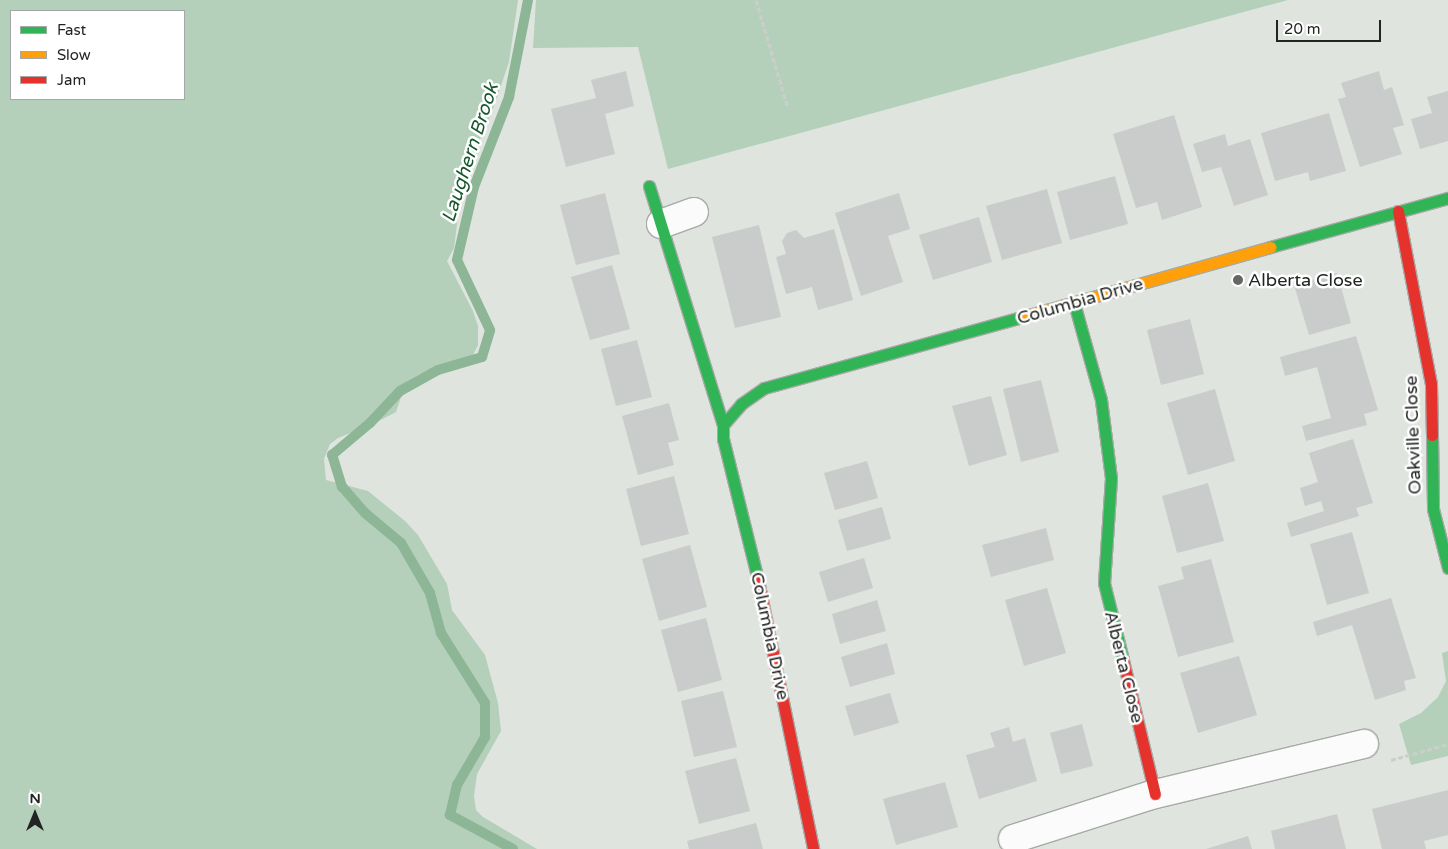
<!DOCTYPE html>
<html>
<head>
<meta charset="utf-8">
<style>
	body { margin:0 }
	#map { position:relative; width:1448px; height:849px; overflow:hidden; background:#dfe4df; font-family:"Varela Round",sans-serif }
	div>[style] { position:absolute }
	.green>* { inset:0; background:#b4d0ba }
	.stream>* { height:10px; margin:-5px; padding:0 5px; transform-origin:5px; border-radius:5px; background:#8cb696 }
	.building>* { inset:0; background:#c9cccb }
	.path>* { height:3px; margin-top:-1.5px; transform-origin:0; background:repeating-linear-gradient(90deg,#cccecc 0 5px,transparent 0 7.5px) }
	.roads { filter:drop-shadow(1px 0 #a7aaa7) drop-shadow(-1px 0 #a7aaa7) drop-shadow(0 1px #a7aaa7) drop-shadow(0 -1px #a7aaa7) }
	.street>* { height:28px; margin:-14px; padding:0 14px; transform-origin:14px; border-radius:14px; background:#fafbfa }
	.fast>* { height:11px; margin:-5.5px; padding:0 5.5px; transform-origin:5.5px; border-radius:5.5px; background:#30b455 }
	.slow>* { height:11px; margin:-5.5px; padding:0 5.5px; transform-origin:5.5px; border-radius:5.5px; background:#ff9f0a }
	.jam>* { height:11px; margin:-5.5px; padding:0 5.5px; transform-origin:5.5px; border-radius:5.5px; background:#e5322d }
	.dots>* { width:14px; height:14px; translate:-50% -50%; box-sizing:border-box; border:2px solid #fff; border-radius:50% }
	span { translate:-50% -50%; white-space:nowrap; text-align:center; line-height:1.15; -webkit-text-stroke:5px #fff; paint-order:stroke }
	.poi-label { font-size:18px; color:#212422 }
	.left { translate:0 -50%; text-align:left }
	.street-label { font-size:18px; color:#212422 }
	.water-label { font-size:19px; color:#18572d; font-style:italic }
	.legend { position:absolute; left:10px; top:10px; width:175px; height:90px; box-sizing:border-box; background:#fff; border:1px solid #a6a7a7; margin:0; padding:6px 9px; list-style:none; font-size:15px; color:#212422 }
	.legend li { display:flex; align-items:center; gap:10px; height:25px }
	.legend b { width:25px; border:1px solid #a6a7a7 }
	.north { position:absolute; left:10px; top:789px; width:50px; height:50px; -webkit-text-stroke:4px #fff; paint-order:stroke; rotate:0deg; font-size:14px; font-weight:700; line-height:20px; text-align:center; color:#212422 }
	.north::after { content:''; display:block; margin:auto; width:18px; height:22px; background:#212422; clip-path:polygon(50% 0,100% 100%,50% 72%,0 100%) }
	.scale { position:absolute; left:1276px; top:20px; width:105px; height:22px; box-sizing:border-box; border:2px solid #212422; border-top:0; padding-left:6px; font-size:15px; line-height:18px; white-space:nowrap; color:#212422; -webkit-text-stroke:4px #fff; paint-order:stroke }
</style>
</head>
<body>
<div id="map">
	<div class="green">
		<i style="clip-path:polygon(evenodd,0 0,518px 0,509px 62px,492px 112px,467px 169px,461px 193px,454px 248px,447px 261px,473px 311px,478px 326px,478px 345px,469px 363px,420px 374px,406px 382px,396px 412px,373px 424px,338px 438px,330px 444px,324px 459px,326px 480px,368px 491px,405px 521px,418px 535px,447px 584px,452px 610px,485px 655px,498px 703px,501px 731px,477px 774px,474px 796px,476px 810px,483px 817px,537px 849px,0 849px,0 0,11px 11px,184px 11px,184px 99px,11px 99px,11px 11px)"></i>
		<i style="clip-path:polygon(536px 0,1288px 0,668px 169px,638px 47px,533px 48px)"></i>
		<i style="clip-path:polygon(1448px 651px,1448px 756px,1411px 765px,1399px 724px,1421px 713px,1438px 697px,1446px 681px,1442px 653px)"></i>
	</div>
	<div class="stream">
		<i style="left:513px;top:849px;width:72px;rotate:-151.6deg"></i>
		<i style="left:450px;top:815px;width:31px;rotate:-77deg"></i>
		<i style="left:457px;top:785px;width:56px;rotate:-59.7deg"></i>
		<i style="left:485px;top:737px;width:34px;rotate:-90deg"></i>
		<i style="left:485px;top:703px;width:83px;rotate:-122.2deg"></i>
		<i style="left:441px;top:633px;width:41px;rotate:-105.4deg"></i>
		<i style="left:430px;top:593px;width:58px;rotate:-120.1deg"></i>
		<i style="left:401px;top:543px;width:47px;rotate:-140.2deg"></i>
		<i style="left:365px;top:513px;width:35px;rotate:-131deg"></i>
		<i style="left:342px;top:487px;width:34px;rotate:-107deg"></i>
		<i style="left:332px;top:455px;width:50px;rotate:-40.1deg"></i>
		<i style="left:370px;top:423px;width:44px;rotate:-46.8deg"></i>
		<i style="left:400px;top:391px;width:43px;rotate:-28.9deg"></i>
		<i style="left:438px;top:370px;width:46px;rotate:-16.5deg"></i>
		<i style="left:482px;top:357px;width:28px;rotate:-73deg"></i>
		<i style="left:490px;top:330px;width:77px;rotate:-115.2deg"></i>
		<i style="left:457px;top:260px;width:75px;rotate:-76.9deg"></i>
		<i style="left:474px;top:187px;width:97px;rotate:-68.7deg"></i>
		<i style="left:509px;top:97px;width:99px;rotate:-78.9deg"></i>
	</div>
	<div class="building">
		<i style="clip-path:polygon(626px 71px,634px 106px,605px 114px,615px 154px,566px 167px,551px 109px,596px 98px,591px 80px)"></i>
		<i style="clip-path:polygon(1379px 71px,1384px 90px,1392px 87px,1404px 125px,1393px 128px,1402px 154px,1360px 167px,1338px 99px,1346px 97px,1341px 83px)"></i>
		<i style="clip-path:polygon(1448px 91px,1448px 141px,1420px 149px,1411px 119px,1432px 113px,1427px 97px)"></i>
		<i style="clip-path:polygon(1329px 113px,1346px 171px,1310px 181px,1308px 172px,1275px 181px,1261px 133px)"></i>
		<i style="clip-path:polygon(1174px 115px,1202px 207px,1162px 220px,1157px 202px,1136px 208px,1113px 134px)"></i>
		<i style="clip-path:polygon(1225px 134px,1228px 146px,1250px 139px,1268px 195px,1234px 206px,1221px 167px,1202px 172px,1193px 144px)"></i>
		<i style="clip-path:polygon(1115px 176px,1128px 224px,1070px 240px,1057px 192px)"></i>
		<i style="clip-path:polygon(1047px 189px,1062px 243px,1002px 260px,986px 206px)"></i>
		<i style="clip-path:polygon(605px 193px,620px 254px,576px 265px,560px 205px)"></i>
		<i style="clip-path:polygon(899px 193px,910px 229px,888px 236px,903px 282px,861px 296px,835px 213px)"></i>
		<i style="clip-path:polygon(979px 217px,992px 262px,933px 280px,919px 235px)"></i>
		<i style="clip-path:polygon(759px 225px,781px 317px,735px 328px,712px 237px)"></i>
		<i style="clip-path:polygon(834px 229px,853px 300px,818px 310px,812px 287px,786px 294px,776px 257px,786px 254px,782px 241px,787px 233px,796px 230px,804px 238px)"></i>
		<i style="clip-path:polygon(612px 265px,630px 329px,590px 340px,571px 277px)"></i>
		<i style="clip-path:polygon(1337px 273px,1351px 323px,1309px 335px,1294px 285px)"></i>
		<i style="clip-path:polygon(1190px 319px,1204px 374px,1161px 385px,1147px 330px)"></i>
		<i style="clip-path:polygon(1356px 336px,1378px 410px,1364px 414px,1367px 425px,1306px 441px,1302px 426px,1331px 418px,1317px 367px,1285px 376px,1280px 357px)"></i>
		<i style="clip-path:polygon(637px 340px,652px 397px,616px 406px,601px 349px)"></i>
		<i style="clip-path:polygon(1041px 380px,1059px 452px,1021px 462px,1003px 389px)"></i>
		<i style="clip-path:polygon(1215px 389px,1235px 461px,1188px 475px,1167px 403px)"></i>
		<i style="clip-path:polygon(991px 396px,1007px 455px,969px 466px,952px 406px)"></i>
		<i style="clip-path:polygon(669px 403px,679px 440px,668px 443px,674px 465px,638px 475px,622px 416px)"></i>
		<i style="clip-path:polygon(1353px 439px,1373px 503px,1356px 508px,1359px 516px,1291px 537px,1287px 523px,1324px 511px,1321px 501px,1305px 506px,1300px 488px,1318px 482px,1309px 453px)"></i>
		<i style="clip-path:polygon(867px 461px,878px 498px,835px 510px,824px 473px)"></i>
		<i style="clip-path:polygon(674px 476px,689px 534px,641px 546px,626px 489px)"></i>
		<i style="clip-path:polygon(1208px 483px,1224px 541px,1177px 553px,1162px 496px)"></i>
		<i style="clip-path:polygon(882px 507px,891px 539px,847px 551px,838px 520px)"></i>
		<i style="clip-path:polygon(1046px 528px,1054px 560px,991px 577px,982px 545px)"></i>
		<i style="clip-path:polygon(1352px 532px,1369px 593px,1327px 605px,1310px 544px)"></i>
		<i style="clip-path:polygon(690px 545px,707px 607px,659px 621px,642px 559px)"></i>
		<i style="clip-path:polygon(864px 558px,873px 588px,828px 602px,819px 572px)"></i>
		<i style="clip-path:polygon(1211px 559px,1234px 642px,1178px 657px,1158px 586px,1184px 579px,1181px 567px)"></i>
		<i style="clip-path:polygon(1047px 588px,1066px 653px,1024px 666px,1005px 600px)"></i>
		<i style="clip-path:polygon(1391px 598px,1416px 678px,1404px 681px,1406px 690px,1375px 700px,1352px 625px,1317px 636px,1313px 622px)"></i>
		<i style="clip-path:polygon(877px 600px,886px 631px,840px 644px,832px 614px)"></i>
		<i style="clip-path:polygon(706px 618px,722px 680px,678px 692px,661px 630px)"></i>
		<i style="clip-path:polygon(887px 643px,895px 674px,850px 687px,841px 657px)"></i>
		<i style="clip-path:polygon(1239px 656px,1257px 715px,1198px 733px,1180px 673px)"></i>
		<i style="clip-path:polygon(723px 691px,737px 747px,694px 757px,681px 701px)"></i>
		<i style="clip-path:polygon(890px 693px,899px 723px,854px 736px,845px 706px)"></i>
		<i style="clip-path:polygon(1082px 724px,1093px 766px,1061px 774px,1050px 733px)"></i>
		<i style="clip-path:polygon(1009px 727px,1013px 742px,1025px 738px,1037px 781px,979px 799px,966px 755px,995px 747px,990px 733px)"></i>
		<i style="clip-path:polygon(736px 758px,750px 811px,699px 824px,685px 771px)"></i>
		<i style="clip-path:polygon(945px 782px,958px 827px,896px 845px,883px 799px)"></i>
		<i style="clip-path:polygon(1448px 790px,1448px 835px,1424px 841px,1426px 849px,1382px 849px,1372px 809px)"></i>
		<i style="clip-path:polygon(1337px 814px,1346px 849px,1275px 849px,1271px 831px)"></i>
		<i style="clip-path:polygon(756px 823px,763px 849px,689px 849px,687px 841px)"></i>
		<i style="clip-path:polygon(1248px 836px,1252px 849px,1206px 849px)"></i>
	</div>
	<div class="path">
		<i style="left:756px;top:0;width:113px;rotate:73.5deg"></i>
		<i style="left:1391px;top:760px;width:59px;rotate:-15.7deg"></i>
	</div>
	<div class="roads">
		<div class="street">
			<i style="left:661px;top:224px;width:35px;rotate:-20deg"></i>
			<i style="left:1013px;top:839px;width:149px;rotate:-17.6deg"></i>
			<i style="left:1155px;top:794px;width:215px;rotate:-13.5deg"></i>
		</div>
		<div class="fast">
			<i style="left:649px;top:186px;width:250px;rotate:72.8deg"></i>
			<i style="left:1270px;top:247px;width:185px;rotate:-15.4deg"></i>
			<i style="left:1074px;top:303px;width:101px;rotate:74.4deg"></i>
			<i style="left:1101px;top:400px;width:79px;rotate:82.7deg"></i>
			<i style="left:1111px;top:478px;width:105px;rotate:93.8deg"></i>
			<i style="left:1104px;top:583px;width:79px;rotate:76.1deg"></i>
			<i style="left:1432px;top:435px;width:74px;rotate:89.2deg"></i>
			<i style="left:1433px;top:509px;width:61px;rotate:75.7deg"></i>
			<i style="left:758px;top:580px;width:145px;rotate:-103.9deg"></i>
			<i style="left:723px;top:439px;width:14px;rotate:-90deg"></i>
			<i style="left:723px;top:425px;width:28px;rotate:-49deg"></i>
			<i style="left:741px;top:404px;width:28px;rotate:-35deg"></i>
			<i style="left:764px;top:388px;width:271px;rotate:-15.4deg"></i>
		</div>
		<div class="slow">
			<i style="left:1025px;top:316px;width:255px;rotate:-15.7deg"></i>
		</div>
		<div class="jam">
			<i style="left:1398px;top:211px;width:176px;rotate:79.2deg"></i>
			<i style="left:1431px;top:384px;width:51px;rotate:88.9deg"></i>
			<i style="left:758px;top:580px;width:275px;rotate:78.4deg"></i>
			<i style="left:1123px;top:660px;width:138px;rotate:76.6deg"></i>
		</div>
	</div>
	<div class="dots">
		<i style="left:1238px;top:280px;background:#646764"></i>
	</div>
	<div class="poi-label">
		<span class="left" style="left:1248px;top:280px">Alberta Close</span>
	</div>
	<div class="street-label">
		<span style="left:1080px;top:301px;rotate:-16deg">Columbia Drive</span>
		<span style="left:1413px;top:435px;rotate:-92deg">Oakville Close</span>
		<span style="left:770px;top:636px;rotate:78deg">Columbia Drive</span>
		<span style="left:1124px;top:667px;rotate:76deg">Alberta Close</span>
	</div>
	<div class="water-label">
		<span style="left:471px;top:153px;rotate:-72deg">Laughern Brook</span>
	</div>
	<ul class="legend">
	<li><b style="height:6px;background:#30b455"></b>Fast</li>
	<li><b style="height:6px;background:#ff9f0a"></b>Slow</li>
	<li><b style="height:6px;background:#e5322d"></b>Jam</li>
	</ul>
	<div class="north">N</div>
	<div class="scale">20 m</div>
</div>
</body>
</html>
